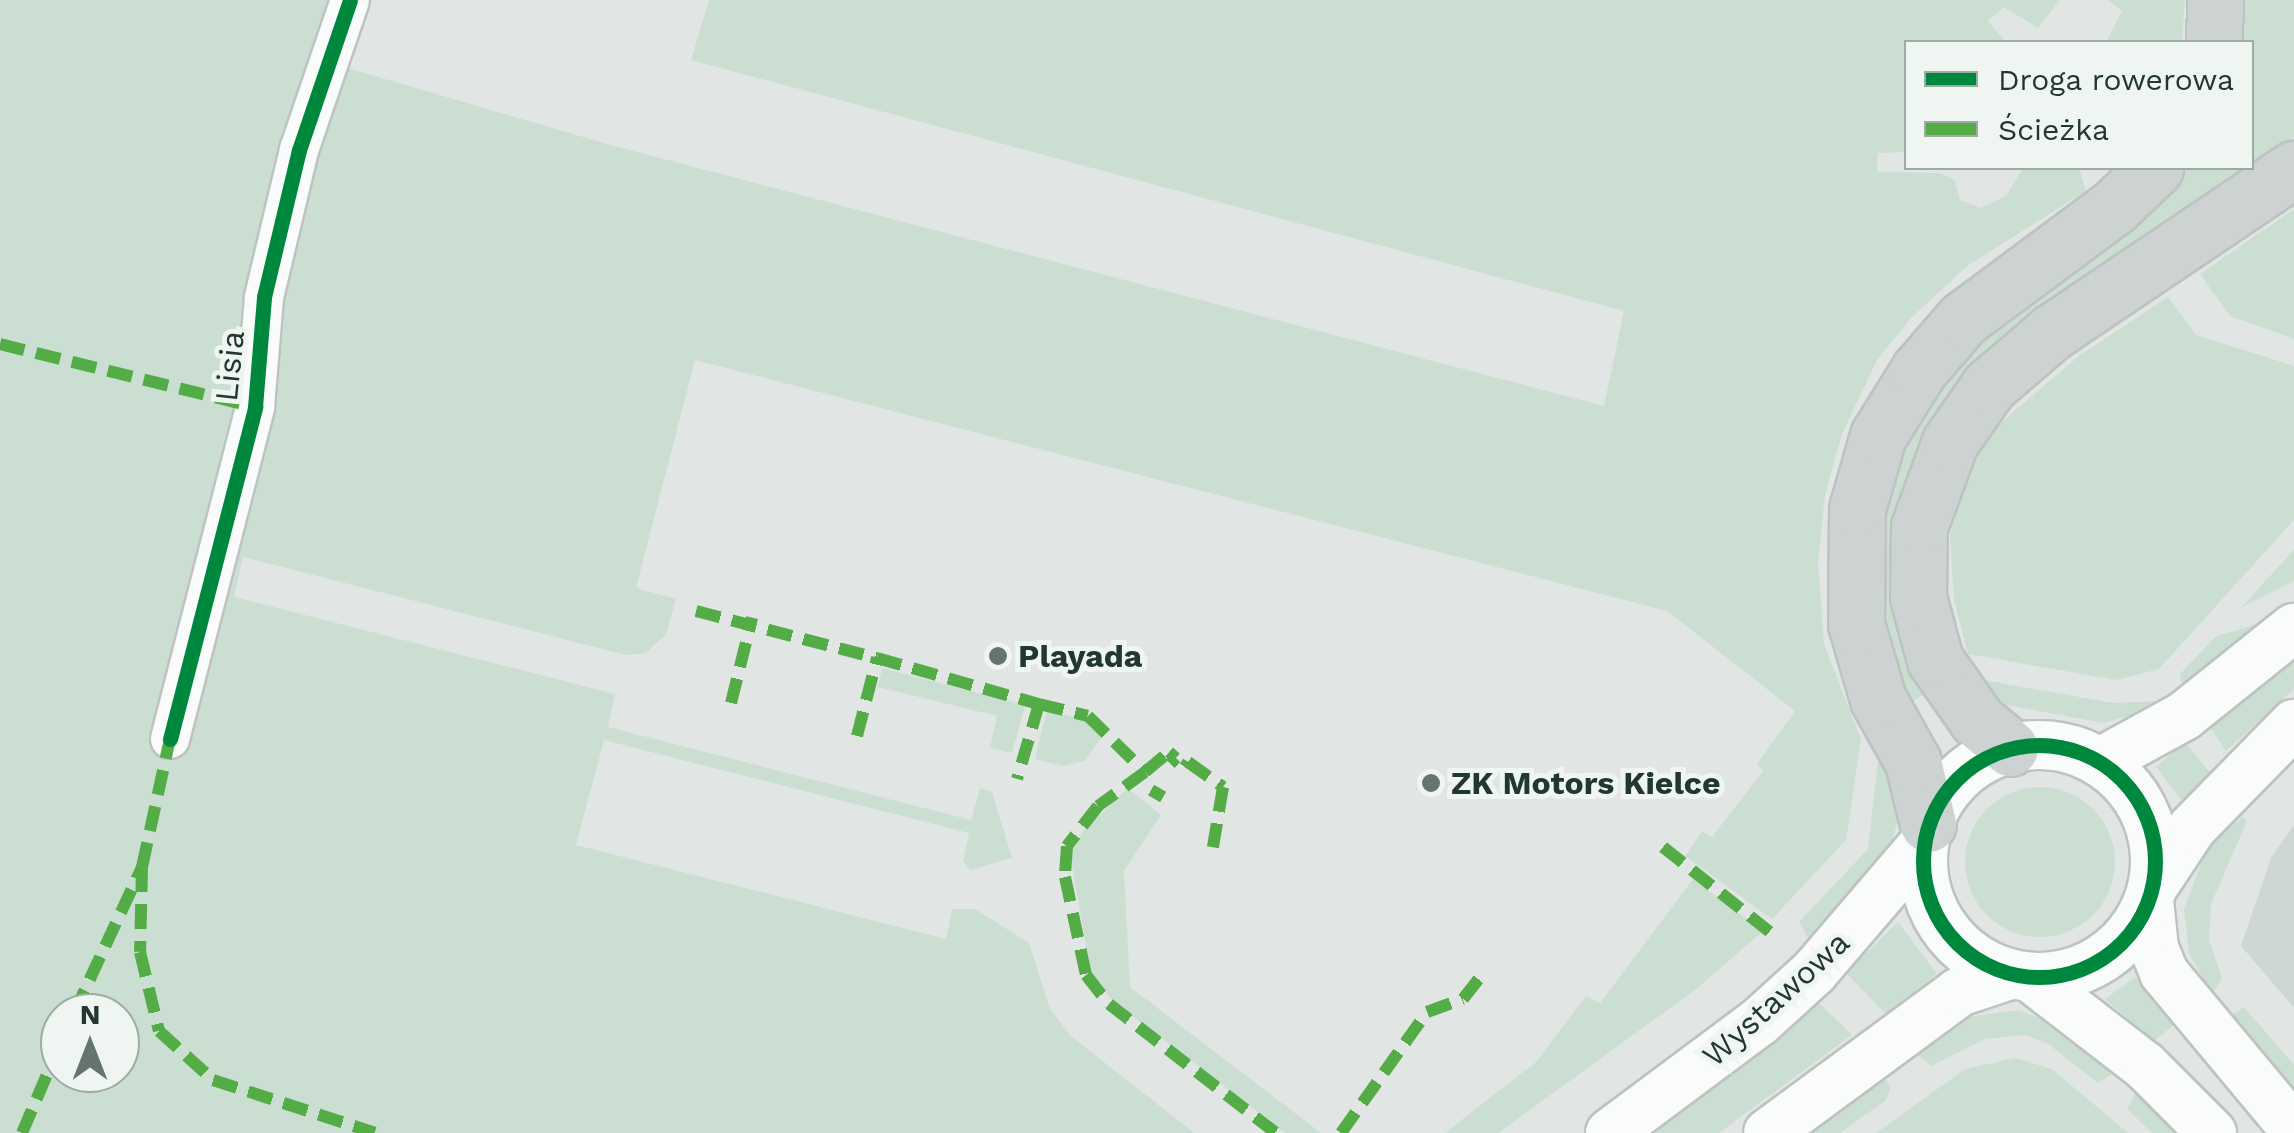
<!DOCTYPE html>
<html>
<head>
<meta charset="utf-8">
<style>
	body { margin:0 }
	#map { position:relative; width:2294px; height:1133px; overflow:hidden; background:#e1e6e4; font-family:"Work Sans",sans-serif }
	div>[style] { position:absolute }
	.built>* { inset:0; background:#cfd7d4 }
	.green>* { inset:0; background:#cbded2 }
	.round { border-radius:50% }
	.roads { filter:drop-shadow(2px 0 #bec3c1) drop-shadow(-2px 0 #bec3c1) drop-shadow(0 2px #bec3c1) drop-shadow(0 -2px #bec3c1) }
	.minor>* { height:38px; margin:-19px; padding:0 19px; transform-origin:19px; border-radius:19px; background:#fafbfb }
	.tertiary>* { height:48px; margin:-24px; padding:0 24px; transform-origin:24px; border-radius:24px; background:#fafbfb }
	.tertiary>.ring { margin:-24px; padding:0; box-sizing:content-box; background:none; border:48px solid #fafbfb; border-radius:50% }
	.primary>* { height:55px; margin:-27.5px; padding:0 27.5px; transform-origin:27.5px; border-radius:27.5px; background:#cdd3d2 }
	.quiet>* { height:12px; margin-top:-6px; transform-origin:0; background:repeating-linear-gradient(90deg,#53ac45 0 25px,transparent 0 37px) }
	.cycleway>* { height:15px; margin:-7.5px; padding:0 7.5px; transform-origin:7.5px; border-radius:7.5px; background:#00873e }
	.cycleway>.ring { margin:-7.5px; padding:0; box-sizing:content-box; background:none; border:15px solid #00873e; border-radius:50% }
	.dots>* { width:28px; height:28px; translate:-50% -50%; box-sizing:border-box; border:5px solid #eff6f2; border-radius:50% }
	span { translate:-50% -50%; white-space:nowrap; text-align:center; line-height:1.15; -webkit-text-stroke:10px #eff6f2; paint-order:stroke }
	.street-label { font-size:32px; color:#223732 }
	.poi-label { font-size:32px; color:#223732; font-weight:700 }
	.left { translate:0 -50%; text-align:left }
	.legend { position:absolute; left:1904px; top:40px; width:350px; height:130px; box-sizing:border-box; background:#eff6f2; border:2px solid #9daaa5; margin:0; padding:12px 18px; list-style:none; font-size:30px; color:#223732 }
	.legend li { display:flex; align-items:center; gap:20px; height:50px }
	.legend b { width:50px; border:2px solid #9daaa5 }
	.north { position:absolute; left:40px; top:993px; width:100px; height:100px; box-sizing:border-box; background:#eff6f2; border:2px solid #9daaa5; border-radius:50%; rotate:0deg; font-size:28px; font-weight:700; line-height:40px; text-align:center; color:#223732 }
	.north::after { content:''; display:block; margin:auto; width:35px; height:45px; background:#657470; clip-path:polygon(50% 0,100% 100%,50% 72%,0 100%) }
</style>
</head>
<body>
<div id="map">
	<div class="built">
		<i style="clip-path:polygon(2294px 825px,2294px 1008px,2241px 946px,2271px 858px)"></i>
	</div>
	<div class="green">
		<i style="clip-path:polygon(evenodd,0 0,339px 0,344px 67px,607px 144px,1604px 406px,1624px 311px,691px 60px,709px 0,2060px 0,2038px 28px,2004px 7px,1988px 21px,2006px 42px,1906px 42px,1906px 152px,1878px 153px,1877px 172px,1940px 173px,1955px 180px,1960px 200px,1981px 208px,2006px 196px,2023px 168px,2079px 168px,2086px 191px,1967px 266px,1911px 318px,1877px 360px,1842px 434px,1825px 495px,1818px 564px,1824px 644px,1861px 739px,1846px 840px,1772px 919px,1685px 856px,1702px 831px,1712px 837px,1763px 771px,1757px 764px,1795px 711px,1667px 611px,695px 360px,636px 588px,676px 599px,666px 634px,646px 653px,626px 655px,243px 557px,234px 597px,615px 694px,608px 727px,971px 820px,980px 788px,992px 792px,1012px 858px,970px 870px,963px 861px,969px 833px,604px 740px,576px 845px,946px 939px,952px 909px,975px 909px,1029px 943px,1050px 1009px,1071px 1036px,1194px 1133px,0 1133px,0 0,60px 1013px,120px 1013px,120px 1073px,60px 1073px,60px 1013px)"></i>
		<i style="clip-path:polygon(2108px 0,2185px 0,2182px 42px,2106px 42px,2122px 11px)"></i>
		<i style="clip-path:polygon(2240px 0,2294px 0,2294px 137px,2252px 166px,2252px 42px,2237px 42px)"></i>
		<i style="clip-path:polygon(2186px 168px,2249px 168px,1993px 350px,1910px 665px,1924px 694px,1909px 704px,1884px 631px,1877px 546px,1892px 463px,1962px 353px)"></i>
		<i style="clip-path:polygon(2294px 209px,2294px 339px,2230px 316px,2200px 274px)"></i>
		<i style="clip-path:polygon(2168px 297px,2196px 335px,2294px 366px,2294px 520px,2159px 669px,2116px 680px,1968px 654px,1954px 600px,1950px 535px,1971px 463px,1997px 426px,2079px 356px)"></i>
		<i style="clip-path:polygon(2294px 550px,2294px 581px,2242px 607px,2268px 578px)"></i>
		<i style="clip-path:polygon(2271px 620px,2237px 646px,2182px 684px,2180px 674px,2216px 636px)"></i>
		<i style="clip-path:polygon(2294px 661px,2294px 689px,2226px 751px,2208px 724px)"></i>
		<i style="clip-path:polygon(882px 668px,1025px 705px,1012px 753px,990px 748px,997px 716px,878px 687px)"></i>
		<i style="clip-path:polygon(1984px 680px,2113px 703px,2158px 701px,2146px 711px,2103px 723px,2007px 705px,1980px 683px)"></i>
		<i style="clip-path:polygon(1047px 710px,1083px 719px,1103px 736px,1084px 761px,1064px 766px,1035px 759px)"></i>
		<i style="clip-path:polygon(2185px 742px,2211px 774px,2181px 800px,2156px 767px)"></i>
		<i style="clip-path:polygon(1884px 758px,1899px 815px,1892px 843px,1810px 941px,1799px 922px,1868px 849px,1878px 762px)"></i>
		<i class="round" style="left:1965px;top:787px;width:150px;height:150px"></i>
		<i style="clip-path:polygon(1128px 788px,1161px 815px,1124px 871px,1130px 987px,1321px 1133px,1285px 1133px,1113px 1001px,1091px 974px,1070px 854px,1083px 831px)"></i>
		<i style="clip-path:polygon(2242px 817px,2247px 821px,2211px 904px,2209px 940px,2222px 978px,2212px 994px,2189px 954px,2184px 909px,2206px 850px)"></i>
		<i style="clip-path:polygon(1693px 879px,1763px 931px,1695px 990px,1498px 1133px,1445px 1133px,1536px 1062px,1586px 996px,1600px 1003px)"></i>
		<i style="clip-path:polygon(1898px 922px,1937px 974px,1886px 1014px,1846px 973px)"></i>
		<i style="clip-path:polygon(2135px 977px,2175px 1024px,2154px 1041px,2105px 999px)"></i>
		<i style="clip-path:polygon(1819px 1003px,1852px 1035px,1719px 1133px,1655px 1133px)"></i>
		<i style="clip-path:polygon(2244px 1007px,2294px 1065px,2294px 1092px,2232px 1015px)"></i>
		<i style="clip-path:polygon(2019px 1010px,2052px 1023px,2115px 1072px,2098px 1083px,2047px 1043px,2025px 1035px,1985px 1039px,1931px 1066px,1915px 1052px,1967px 1017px)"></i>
		<i style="clip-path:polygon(2015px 1058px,2052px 1069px,2128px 1133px,1876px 1133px,1965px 1069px)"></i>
		<i style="clip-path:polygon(1883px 1078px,1891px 1087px,1886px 1100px,1840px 1133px,1809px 1133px)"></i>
		<i style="clip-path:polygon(2136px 1092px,2185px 1133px,2152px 1133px,2127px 1109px)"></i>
	</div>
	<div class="roads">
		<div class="minor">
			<i style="left:170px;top:739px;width:343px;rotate:-75.6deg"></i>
			<i style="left:255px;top:407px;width:110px;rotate:-85.3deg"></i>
			<i style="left:264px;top:297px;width:151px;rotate:-76.6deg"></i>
			<i style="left:299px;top:150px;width:158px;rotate:-71.2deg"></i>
		</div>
		<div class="tertiary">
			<i class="ring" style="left:1923px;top:745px;width:184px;height:184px"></i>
			<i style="left:2100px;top:762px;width:96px;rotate:-28.7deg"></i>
			<i style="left:2184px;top:716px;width:141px;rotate:-38.7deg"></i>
			<i style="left:2153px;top:887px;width:71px;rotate:-56.5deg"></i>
			<i style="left:2192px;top:828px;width:146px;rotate:-45.6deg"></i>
			<i style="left:2149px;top:900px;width:48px;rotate:84.1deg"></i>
			<i style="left:2154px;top:948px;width:27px;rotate:68deg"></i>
			<i style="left:2164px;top:973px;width:203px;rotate:50.2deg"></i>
			<i style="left:2031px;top:978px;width:144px;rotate:37.7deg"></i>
			<i style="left:2145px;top:1066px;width:95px;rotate:45deg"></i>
			<i style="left:1610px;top:1133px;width:186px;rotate:-36.7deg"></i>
			<i style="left:1759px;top:1022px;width:74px;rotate:-42.3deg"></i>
			<i style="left:1814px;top:972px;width:167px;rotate:-49.4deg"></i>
			<i style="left:1768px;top:1133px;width:237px;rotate:-36.4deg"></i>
			<i style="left:1959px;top:992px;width:54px;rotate:-18.4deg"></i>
		</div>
		<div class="primary">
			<i style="left:2214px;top:42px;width:42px;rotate:-88.6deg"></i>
			<i style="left:2010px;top:748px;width:43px;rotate:-139.7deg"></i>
			<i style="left:1977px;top:720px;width:73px;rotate:-125deg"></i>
			<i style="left:1935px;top:660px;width:65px;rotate:-105.1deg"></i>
			<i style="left:1918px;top:597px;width:70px;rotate:-89.2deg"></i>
			<i style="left:1919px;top:527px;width:90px;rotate:-70deg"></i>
			<i style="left:1950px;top:442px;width:68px;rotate:-55.1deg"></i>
			<i style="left:1989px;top:386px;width:83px;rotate:-40.6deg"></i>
			<i style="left:2052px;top:332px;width:292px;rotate:-34deg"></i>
			<i style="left:1928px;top:824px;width:64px;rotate:-103.6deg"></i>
			<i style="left:1913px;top:762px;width:72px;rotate:-119.1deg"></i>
			<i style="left:1878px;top:699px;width:78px;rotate:-106.3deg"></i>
			<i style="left:1856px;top:624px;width:115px;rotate:-89.5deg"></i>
			<i style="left:1857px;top:509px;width:76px;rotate:-74deg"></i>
			<i style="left:1878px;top:436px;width:78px;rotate:-58.2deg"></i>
			<i style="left:1919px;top:370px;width:67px;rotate:-49.2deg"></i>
			<i style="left:1963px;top:319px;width:188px;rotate:-36.6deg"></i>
			<i style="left:2114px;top:207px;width:57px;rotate:-43.6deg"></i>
		</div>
	</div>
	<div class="quiet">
		<i style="left:0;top:344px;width:263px;rotate:13.9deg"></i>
		<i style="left:696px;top:611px;width:187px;rotate:14.6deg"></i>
		<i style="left:1040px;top:699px;width:5px;rotate:101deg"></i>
		<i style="left:1039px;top:704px;width:50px;rotate:13.8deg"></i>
		<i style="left:1088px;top:716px;width:80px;rotate:44.5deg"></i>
		<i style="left:1145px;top:772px;width:58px;rotate:144.1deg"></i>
		<i style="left:1098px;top:806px;width:51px;rotate:127.8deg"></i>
		<i style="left:1067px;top:846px;width:31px;rotate:94deg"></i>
		<i style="left:1065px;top:877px;width:100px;rotate:77.9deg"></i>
		<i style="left:1086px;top:975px;width:37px;rotate:52deg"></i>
		<i style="left:1109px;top:1004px;width:211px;rotate:37.7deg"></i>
		<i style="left:731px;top:703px;width:88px;rotate:-76.1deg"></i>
		<i style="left:857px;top:736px;width:81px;rotate:-75.6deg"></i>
		<i style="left:877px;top:658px;width:168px;rotate:15.9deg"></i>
		<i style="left:1039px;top:704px;width:78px;rotate:106.3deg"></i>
		<i style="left:1185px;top:767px;width:6px;rotate:-59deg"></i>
		<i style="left:1188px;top:762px;width:43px;rotate:35.5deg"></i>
		<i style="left:1223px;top:787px;width:61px;rotate:99.5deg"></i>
		<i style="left:1145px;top:772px;width:31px;rotate:-40deg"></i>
		<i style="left:1169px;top:752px;width:9px;rotate:41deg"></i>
		<i style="left:1176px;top:758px;width:8px;rotate:135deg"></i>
		<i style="left:1151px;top:790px;width:14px;rotate:30deg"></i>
		<i style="left:1663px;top:847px;width:144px;rotate:38.5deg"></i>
		<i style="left:142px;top:867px;width:85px;rotate:91.3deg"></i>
		<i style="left:140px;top:952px;width:81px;rotate:76.5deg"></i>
		<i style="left:159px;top:1031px;width:73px;rotate:42.2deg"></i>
		<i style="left:213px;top:1080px;width:170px;rotate:18.1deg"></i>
		<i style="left:74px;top:1013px;width:161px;rotate:-65deg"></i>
		<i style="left:142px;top:867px;width:131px;rotate:-77.7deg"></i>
		<i style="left:22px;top:1133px;width:97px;rotate:-66.9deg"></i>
		<i style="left:1341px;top:1133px;width:148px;rotate:-54.6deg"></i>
		<i style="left:1427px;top:1012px;width:38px;rotate:-20deg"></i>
		<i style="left:1463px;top:999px;width:34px;rotate:-52deg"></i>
	</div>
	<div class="cycleway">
		<i style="left:170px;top:739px;width:343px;rotate:-75.6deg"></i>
		<i style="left:255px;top:407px;width:110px;rotate:-85.3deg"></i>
		<i style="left:264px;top:297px;width:151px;rotate:-76.6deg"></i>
		<i style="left:299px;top:150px;width:158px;rotate:-71.2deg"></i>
		<i class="ring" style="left:1923px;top:745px;width:217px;height:217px"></i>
	</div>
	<div class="dots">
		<i style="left:998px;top:656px;background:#657470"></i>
		<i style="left:1431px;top:783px;background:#657470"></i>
	</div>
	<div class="street-label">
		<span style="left:230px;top:366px;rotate:-84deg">Lisia</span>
		<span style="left:1776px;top:999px;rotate:-42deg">Wystawowa</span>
	</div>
	<div class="poi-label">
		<span class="left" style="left:1018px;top:656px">Playada</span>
		<span class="left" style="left:1451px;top:783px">ZK Motors Kielce</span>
	</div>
	<ul class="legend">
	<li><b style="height:12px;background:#00873e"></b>Droga rowerowa</li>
	<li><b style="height:12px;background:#53ac45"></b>Ścieżka</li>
	</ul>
	<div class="north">N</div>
</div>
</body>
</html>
